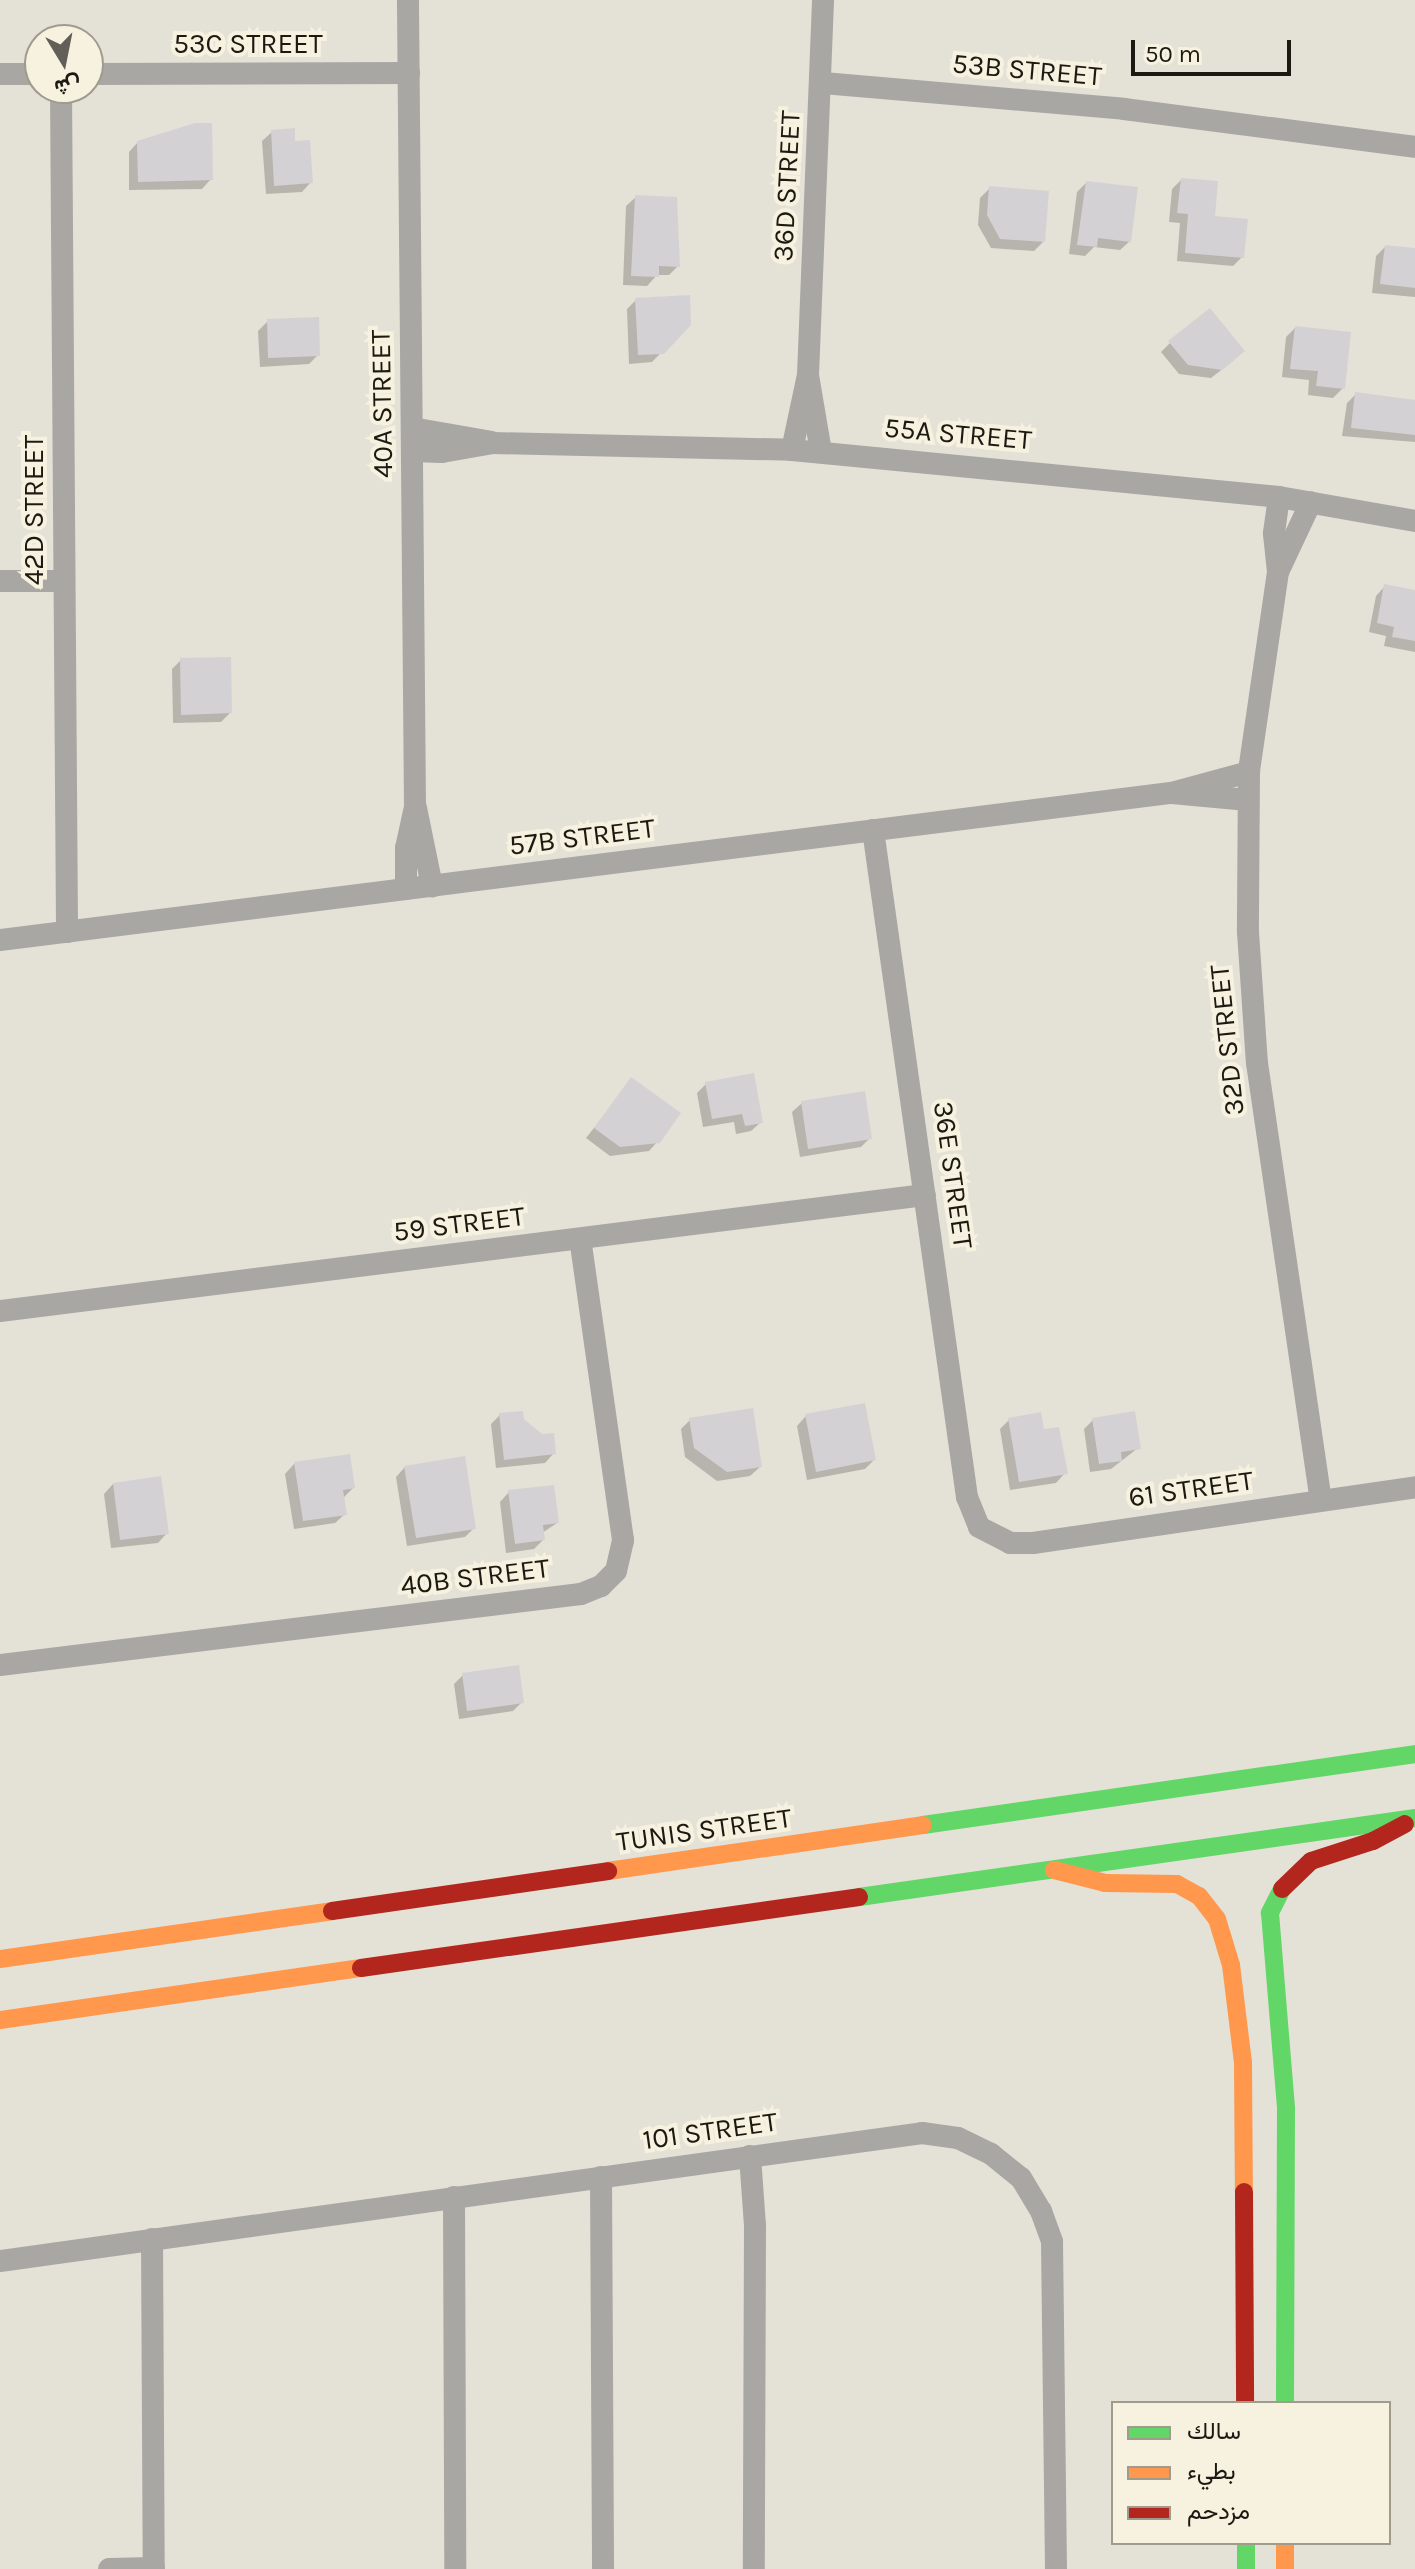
<!DOCTYPE html>
<html>
<head>
<meta charset="utf-8">
<style>
	body { margin:0 }
	#map { position:relative; width:1415px; height:2569px; overflow:hidden; background:#e4e1d7; font-family:Karla,Vazirmatn,sans-serif }
	div>[style] { position:absolute }
	.shadow>* { inset:0; background:#0003 }
	.building>* { inset:0; background:#d4d1d4 }
	.street>* { height:22px; margin:-11px; padding:0 11px; transform-origin:11px; border-radius:11px; background:#a9a7a4 }
	.fast>* { height:18px; margin:-9px; padding:0 9px; transform-origin:9px; border-radius:9px; background:#63d668 }
	.slow>* { height:18px; margin:-9px; padding:0 9px; transform-origin:9px; border-radius:9px; background:#ff974d }
	.jam>* { height:18px; margin:-9px; padding:0 9px; transform-origin:9px; border-radius:9px; background:#b3261e }
	span { translate:-50% -50%; white-space:nowrap; text-align:center; line-height:1.15; -webkit-text-stroke:8px #f7f1df; paint-order:stroke }
	.street-label { font-size:28px; color:#1b1912 }
	.legend { position:absolute; left:1111px; top:2401px; width:280px; height:144px; box-sizing:border-box; background:#f7f1df; border:2px solid #9f9b8d; margin:0; padding:10px 14px; list-style:none; font-size:24px; color:#1b1912 }
	.legend li { display:flex; align-items:center; gap:16px; height:40px }
	.legend b { width:40px; border:2px solid #9f9b8d }
	.north { position:absolute; left:24px; top:24px; width:80px; height:80px; box-sizing:border-box; background:#f7f1df; border:2px solid #9f9b8d; border-radius:50%; rotate:170deg; font-size:22px; font-weight:700; line-height:32px; text-align:center; color:#1b1912 }
	.north::after { content:''; display:block; margin:auto; width:28px; height:36px; background:#615f57; clip-path:polygon(50% 0,100% 100%,50% 72%,0 100%) }
	.scale { position:absolute; left:1131px; top:40px; width:160px; height:36px; box-sizing:border-box; border:4px solid #1b1912; border-top:0; padding-left:10px; font-size:24px; line-height:28px; white-space:nowrap; color:#1b1912; -webkit-text-stroke:6px #f7f1df; paint-order:stroke }
</style>
</head>
<body>
<div id="map">
	<div class="shadow">
		<i style="clip-path:polygon(272px 132px,294px 143px,311px 182px,302px 192px,266px 194px,262px 141px)"></i>
		<i style="clip-path:polygon(138px 142px,211px 179px,202px 189px,129px 190px,129px 152px)"></i>
		<i style="clip-path:polygon(1181px 180px,1242px 257px,1233px 266px,1177px 261px,1180px 223px,1169px 222px,1172px 189px)"></i>
		<i style="clip-path:polygon(1086px 183px,1130px 241px,1120px 250px,1094px 247px,1085px 256px,1069px 254px,1077px 192px)"></i>
		<i style="clip-path:polygon(990px 188px,1043px 242px,1034px 251px,991px 248px,978px 225px,980px 198px)"></i>
		<i style="clip-path:polygon(636px 197px,678px 266px,669px 275px,657px 275px,647px 286px,623px 285px,626px 206px)"></i>
		<i style="clip-path:polygon(1385px 247px,1415px 250px,1415px 297px,1372px 293px,1376px 256px)"></i>
		<i style="clip-path:polygon(636px 300px,689px 324px,652px 362px,629px 364px,627px 309px)"></i>
		<i style="clip-path:polygon(268px 321px,318px 355px,309px 364px,260px 367px,258px 331px)"></i>
		<i style="clip-path:polygon(1295px 328px,1343px 388px,1333px 398px,1308px 395px,1309px 380px,1282px 377px,1286px 337px)"></i>
		<i style="clip-path:polygon(1170px 343px,1234px 360px,1211px 378px,1179px 374px,1161px 352px)"></i>
		<i style="clip-path:polygon(1356px 394px,1415px 402px,1415px 442px,1342px 436px,1347px 403px)"></i>
		<i style="clip-path:polygon(1385px 586px,1415px 592px,1415px 652px,1384px 646px,1386px 636px,1369px 632px,1376px 596px)"></i>
		<i style="clip-path:polygon(181px 660px,230px 713px,221px 722px,173px 723px,172px 669px)"></i>
		<i style="clip-path:polygon(632px 1080px,658px 1141px,649px 1151px,610px 1156px,586px 1138px)"></i>
		<i style="clip-path:polygon(706px 1084px,761px 1122px,751px 1131px,736px 1134px,734px 1122px,703px 1127px,697px 1093px)"></i>
		<i style="clip-path:polygon(802px 1103px,870px 1138px,861px 1147px,800px 1157px,792px 1112px)"></i>
		<i style="clip-path:polygon(500px 1415px,522px 1420px,554px 1453px,545px 1463px,496px 1468px,491px 1424px)"></i>
		<i style="clip-path:polygon(806px 1416px,874px 1460px,865px 1469px,807px 1480px,797px 1426px)"></i>
		<i style="clip-path:polygon(690px 1420px,760px 1467px,750px 1476px,717px 1481px,685px 1457px,681px 1429px)"></i>
		<i style="clip-path:polygon(1009px 1420px,1042px 1432px,1065px 1473px,1056px 1483px,1010px 1490px,1000px 1429px)"></i>
		<i style="clip-path:polygon(1093px 1420px,1138px 1448px,1111px 1469px,1090px 1472px,1084px 1429px)"></i>
		<i style="clip-path:polygon(294px 1464px,353px 1488px,344px 1497px,345px 1514px,335px 1523px,294px 1529px,285px 1474px)"></i>
		<i style="clip-path:polygon(405px 1467px,474px 1528px,465px 1537px,407px 1546px,396px 1477px)"></i>
		<i style="clip-path:polygon(113px 1484px,167px 1533px,158px 1543px,111px 1548px,104px 1494px)"></i>
		<i style="clip-path:polygon(509px 1492px,557px 1523px,542px 1533px,543px 1540px,534px 1549px,506px 1553px,500px 1502px)"></i>
		<i style="clip-path:polygon(463px 1675px,522px 1702px,513px 1711px,459px 1719px,454px 1684px)"></i>
	</div>
	<div class="building">
		<i style="clip-path:polygon(195px 123px,212px 123px,213px 180px,138px 182px,137px 141px)"></i>
		<i style="clip-path:polygon(295px 128px,295px 141px,310px 140px,313px 183px,274px 186px,271px 130px)"></i>
		<i style="clip-path:polygon(1181px 178px,1218px 181px,1215px 216px,1248px 219px,1244px 258px,1185px 253px,1188px 214px,1177px 213px)"></i>
		<i style="clip-path:polygon(1086px 181px,1138px 187px,1131px 242px,1098px 238px,1097px 247px,1077px 245px)"></i>
		<i style="clip-path:polygon(989px 186px,1049px 191px,1045px 242px,1000px 239px,987px 215px)"></i>
		<i style="clip-path:polygon(635px 195px,677px 197px,680px 267px,659px 266px,659px 277px,631px 276px)"></i>
		<i style="clip-path:polygon(1385px 245px,1415px 248px,1415px 288px,1380px 284px)"></i>
		<i style="clip-path:polygon(690px 295px,691px 325px,664px 354px,638px 355px,635px 298px)"></i>
		<i style="clip-path:polygon(1210px 308px,1245px 351px,1222px 370px,1188px 365px,1168px 341px)"></i>
		<i style="clip-path:polygon(319px 317px,320px 356px,268px 358px,267px 319px)"></i>
		<i style="clip-path:polygon(1295px 326px,1351px 332px,1345px 389px,1316px 386px,1318px 371px,1290px 369px)"></i>
		<i style="clip-path:polygon(1355px 392px,1415px 400px,1415px 435px,1351px 428px)"></i>
		<i style="clip-path:polygon(1384px 584px,1415px 590px,1415px 641px,1392px 637px,1394px 627px,1377px 623px)"></i>
		<i style="clip-path:polygon(231px 657px,232px 713px,181px 715px,180px 658px)"></i>
		<i style="clip-path:polygon(754px 1073px,763px 1123px,745px 1126px,742px 1114px,712px 1119px,705px 1082px)"></i>
		<i style="clip-path:polygon(631px 1077px,681px 1113px,660px 1143px,620px 1147px,594px 1128px)"></i>
		<i style="clip-path:polygon(865px 1091px,872px 1139px,808px 1149px,801px 1101px)"></i>
		<i style="clip-path:polygon(865px 1403px,876px 1460px,816px 1472px,805px 1414px)"></i>
		<i style="clip-path:polygon(753px 1408px,762px 1467px,727px 1472px,694px 1448px,689px 1418px)"></i>
		<i style="clip-path:polygon(523px 1411px,524px 1419px,542px 1434px,554px 1433px,556px 1454px,504px 1460px,499px 1413px)"></i>
		<i style="clip-path:polygon(1135px 1411px,1141px 1449px,1121px 1452px,1122px 1461px,1099px 1464px,1092px 1418px)"></i>
		<i style="clip-path:polygon(1041px 1412px,1044px 1429px,1059px 1427px,1068px 1474px,1019px 1482px,1008px 1418px)"></i>
		<i style="clip-path:polygon(350px 1454px,355px 1488px,343px 1490px,347px 1515px,303px 1521px,294px 1462px)"></i>
		<i style="clip-path:polygon(465px 1456px,476px 1529px,416px 1538px,404px 1466px)"></i>
		<i style="clip-path:polygon(161px 1476px,169px 1534px,120px 1540px,113px 1483px)"></i>
		<i style="clip-path:polygon(554px 1485px,559px 1523px,543px 1525px,545px 1540px,515px 1544px,508px 1490px)"></i>
		<i style="clip-path:polygon(519px 1665px,524px 1703px,467px 1711px,462px 1673px)"></i>
	</div>
	<div class="street">
		<i style="left:0;top:74px;width:40px"></i>
		<i style="left:88px;top:74px;width:321px;rotate:-0.2deg"></i>
		<i style="left:823px;top:83px;width:302px;rotate:4.9deg"></i>
		<i style="left:1124px;top:109px;width:293px;rotate:7.4deg"></i>
		<i style="left:61px;top:88px;width:844px;rotate:89.59deg"></i>
		<i style="left:808px;top:375px;width:78px;rotate:80.4deg"></i>
		<i style="left:412px;top:428px;width:80px;rotate:10deg"></i>
		<i style="left:792px;top:450px;width:77px;rotate:-78deg"></i>
		<i style="left:808px;top:375px;width:375px;rotate:-87.7deg"></i>
		<i style="left:412px;top:451px;width:30px;rotate:2deg"></i>
		<i style="left:442px;top:452px;width:52px;rotate:-10deg"></i>
		<i style="left:493px;top:443px;width:299px;rotate:1.3deg"></i>
		<i style="left:792px;top:450px;width:489px;rotate:5.5deg"></i>
		<i style="left:1279px;top:497px;width:138px;rotate:10deg"></i>
		<i style="left:1279px;top:497px;width:37px;rotate:98deg"></i>
		<i style="left:1274px;top:534px;width:38px;rotate:84deg"></i>
		<i style="left:1278px;top:572px;width:202px;rotate:98.3deg"></i>
		<i style="left:1249px;top:772px;width:160px;rotate:90.4deg"></i>
		<i style="left:1248px;top:932px;width:131px;rotate:86.1deg"></i>
		<i style="left:1257px;top:1063px;width:442px;rotate:81.7deg"></i>
		<i style="left:1278px;top:572px;width:77px;rotate:-64.8deg"></i>
		<i style="left:0;top:581px;width:64px"></i>
		<i style="left:1172px;top:793px;width:76px;rotate:5.3deg"></i>
		<i style="left:416px;top:808px;width:80px;rotate:78.4deg"></i>
		<i style="left:873px;top:830px;width:674px;rotate:81.98deg"></i>
		<i style="left:967px;top:1497px;width:32px;rotate:68deg"></i>
		<i style="left:979px;top:1527px;width:35px;rotate:27deg"></i>
		<i style="left:1010px;top:1543px;width:23px"></i>
		<i style="left:1033px;top:1543px;width:386px;rotate:-8.3deg"></i>
		<i style="left:406px;top:889px;width:41px;rotate:-90deg"></i>
		<i style="left:406px;top:848px;width:42px;rotate:-77.6deg"></i>
		<i style="left:415px;top:807px;width:807px;rotate:-90.5deg"></i>
		<i style="left:0;top:940px;width:1180px;rotate:-7.16deg"></i>
		<i style="left:1171px;top:793px;width:81px;rotate:-15.1deg"></i>
		<i style="left:0;top:1311px;width:932px;rotate:-7.15deg"></i>
		<i style="left:0;top:1665px;width:585px;rotate:-6.97deg"></i>
		<i style="left:581px;top:1594px;width:22px;rotate:-22deg"></i>
		<i style="left:601px;top:1586px;width:21px;rotate:-45deg"></i>
		<i style="left:616px;top:1571px;width:32px;rotate:-77deg"></i>
		<i style="left:623px;top:1540px;width:304px;rotate:-98.1deg"></i>
		<i style="left:750px;top:2156px;width:69px;rotate:85.9deg"></i>
		<i style="left:755px;top:2225px;width:344px;rotate:90.2deg"></i>
		<i style="left:601px;top:2177px;width:392px;rotate:89.7deg"></i>
		<i style="left:454px;top:2197px;width:372px;rotate:89.8deg"></i>
		<i style="left:152px;top:2239px;width:330px;rotate:89.7deg"></i>
		<i style="left:0;top:2261px;width:931px;rotate:-7.9deg"></i>
		<i style="left:922px;top:2133px;width:36px;rotate:8deg"></i>
		<i style="left:958px;top:2138px;width:37px;rotate:26deg"></i>
		<i style="left:991px;top:2154px;width:38px;rotate:39deg"></i>
		<i style="left:1021px;top:2178px;width:39px;rotate:59deg"></i>
		<i style="left:1041px;top:2211px;width:33px;rotate:70deg"></i>
		<i style="left:1052px;top:2242px;width:327px;rotate:89.3deg"></i>
		<i style="left:109px;top:2569px;width:45px;rotate:-1.3deg"></i>
	</div>
	<div class="fast">
		<i style="left:923px;top:1825px;width:497px;rotate:-8.2deg"></i>
		<i style="left:1282px;top:1889px;width:27px;rotate:117deg"></i>
		<i style="left:1270px;top:1913px;width:197px;rotate:85.3deg"></i>
		<i style="left:1286px;top:2109px;width:294px;rotate:90.2deg"></i>
		<i style="left:859px;top:1897px;width:562px;rotate:-8.09deg"></i>
		<i style="left:1246px;top:2543px;width:26px;rotate:90deg"></i>
	</div>
	<div class="slow">
		<i style="left:1054px;top:1870px;width:53px;rotate:14.3deg"></i>
		<i style="left:1105px;top:1883px;width:72px;rotate:0.8deg"></i>
		<i style="left:1177px;top:1884px;width:25px;rotate:29deg"></i>
		<i style="left:1199px;top:1896px;width:29px;rotate:52deg"></i>
		<i style="left:1217px;top:1919px;width:48px;rotate:73.1deg"></i>
		<i style="left:1231px;top:1965px;width:99px;rotate:83deg"></i>
		<i style="left:1243px;top:2063px;width:129px;rotate:89.6deg"></i>
		<i style="left:608px;top:1871px;width:318px;rotate:-8.3deg"></i>
		<i style="left:0;top:1959px;width:335px;rotate:-8.2deg"></i>
		<i style="left:0;top:2020px;width:365px;rotate:-8.2deg"></i>
		<i style="left:1285px;top:2543px;width:26px;rotate:90deg"></i>
	</div>
	<div class="jam">
		<i style="left:1282px;top:1889px;width:40px;rotate:-44deg"></i>
		<i style="left:1311px;top:1861px;width:65px;rotate:-17.9deg"></i>
		<i style="left:1373px;top:1841px;width:36px;rotate:-28deg"></i>
		<i style="left:332px;top:1911px;width:279px;rotate:-8.2deg"></i>
		<i style="left:361px;top:1968px;width:503px;rotate:-8.11deg"></i>
		<i style="left:1244px;top:2192px;width:211px;rotate:89.7deg"></i>
	</div>
	<div class="street-label">
		<span style="left:248px;top:44px">53C STREET</span>
		<span style="left:1027px;top:70px;rotate:5deg">53B STREET</span>
		<span style="left:787px;top:186px;rotate:-87deg">36D STREET</span>
		<span style="left:382px;top:404px;rotate:-91deg">40A STREET</span>
		<span style="left:958px;top:434px;rotate:5deg">55A STREET</span>
		<span style="left:34px;top:510px;rotate:-90deg">42D STREET</span>
		<span style="left:582px;top:837px;rotate:-7deg">57B STREET</span>
		<span style="left:1227px;top:1040px;rotate:-96deg">32D STREET</span>
		<span style="left:953px;top:1175px;rotate:82deg">36E STREET</span>
		<span style="left:459px;top:1224px;rotate:-7deg">59 STREET</span>
		<span style="left:1191px;top:1489px;rotate:-8deg">61 STREET</span>
		<span style="left:475px;top:1577px;rotate:-7deg">40B STREET</span>
		<span style="left:704px;top:1830px;rotate:-8deg">TUNIS STREET</span>
		<span style="left:710px;top:2131px;rotate:-8deg">101 STREET</span>
	</div>
	<ul class="legend">
	<li><b style="height:10px;background:#63d668"></b>سالك</li>
	<li><b style="height:10px;background:#ff974d"></b>بطيء</li>
	<li><b style="height:10px;background:#b3261e"></b>مزدحم</li>
	</ul>
	<div class="north">ش</div>
	<div class="scale">50 m</div>
</div>
</body>
</html>
